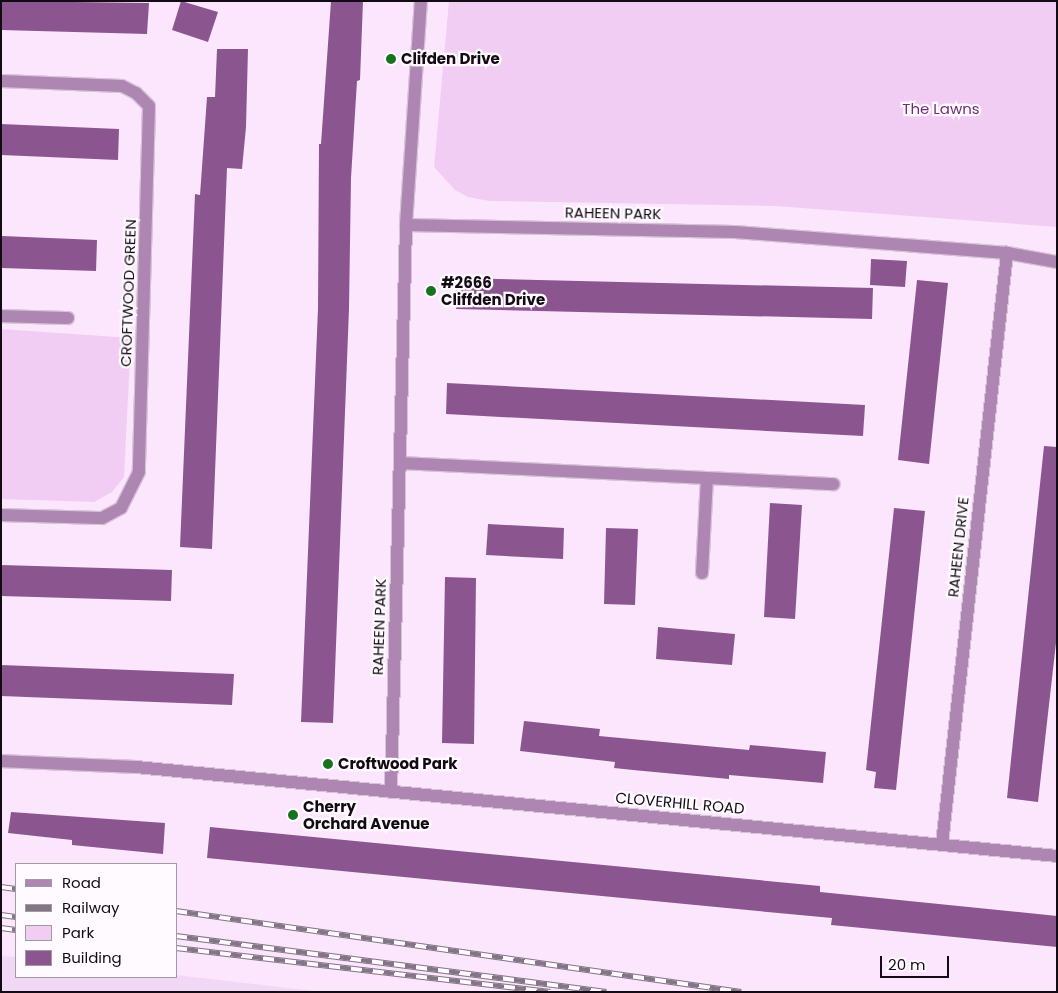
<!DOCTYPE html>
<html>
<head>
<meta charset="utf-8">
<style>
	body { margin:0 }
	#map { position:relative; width:1058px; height:993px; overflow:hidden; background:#fce6fe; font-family:Poppins,sans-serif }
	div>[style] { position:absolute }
	.built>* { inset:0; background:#f1d8f4 }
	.green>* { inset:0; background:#f1cdf4 }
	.building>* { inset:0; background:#8b5690 }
	.roads { filter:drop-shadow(1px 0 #d7c3d8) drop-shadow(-1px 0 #d7c3d8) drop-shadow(0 1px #d7c3d8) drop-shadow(0 -1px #d7c3d8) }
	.street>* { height:12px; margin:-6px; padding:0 6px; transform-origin:6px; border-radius:6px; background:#ad87b1 }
	.rail>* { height:5.5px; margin-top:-2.75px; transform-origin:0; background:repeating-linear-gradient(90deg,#fffaff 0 11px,#837585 0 22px); box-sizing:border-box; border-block:1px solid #837585 }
	.dots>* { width:14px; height:14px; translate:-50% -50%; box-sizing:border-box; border:2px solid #fffaff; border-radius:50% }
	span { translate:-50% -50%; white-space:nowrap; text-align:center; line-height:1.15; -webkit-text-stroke:4.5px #fffaff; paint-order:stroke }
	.poi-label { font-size:15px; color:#120b13; font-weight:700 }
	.left { translate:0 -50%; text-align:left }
	.park-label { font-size:15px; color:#712e78 }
	.street-label { font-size:15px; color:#120b13 }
	.frame { position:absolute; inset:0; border:2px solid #120b13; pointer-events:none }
	.legend { position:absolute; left:15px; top:863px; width:162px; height:115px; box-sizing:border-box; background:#fffaff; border:1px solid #a09aa1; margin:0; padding:6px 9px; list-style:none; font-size:15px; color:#120b13 }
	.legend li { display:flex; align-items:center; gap:10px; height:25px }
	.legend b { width:25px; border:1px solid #a09aa1 }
	.scale { position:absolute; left:880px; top:956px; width:69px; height:22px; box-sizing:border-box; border:2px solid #120b13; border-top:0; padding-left:6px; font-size:15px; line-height:18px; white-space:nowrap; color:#120b13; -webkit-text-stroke:4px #fffaff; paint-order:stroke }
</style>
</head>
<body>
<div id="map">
	<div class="built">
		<i style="clip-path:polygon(1px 956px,16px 957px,16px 977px,176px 975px,323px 992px,1px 992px)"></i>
	</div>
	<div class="green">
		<i style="clip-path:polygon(449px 1px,1057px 1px,1057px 227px,775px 206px,489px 201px,468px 197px,455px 190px,434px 167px)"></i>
		<i style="clip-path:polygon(1px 329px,131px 338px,124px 477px,112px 492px,94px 502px,1px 499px)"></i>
	</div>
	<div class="building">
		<i style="clip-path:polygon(1px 1px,149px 3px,147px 34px,1px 30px)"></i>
		<i style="clip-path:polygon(181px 1px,218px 12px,208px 42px,172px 30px)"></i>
		<i style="clip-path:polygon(331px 1px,363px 1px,360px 80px,357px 81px,351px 178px,349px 309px,333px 723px,301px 722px,318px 308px,319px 144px,321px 144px)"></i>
		<i style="clip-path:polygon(217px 49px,248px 49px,246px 127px,242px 169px,227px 168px,212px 549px,180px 547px,195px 194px,200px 195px,207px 97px,215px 97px)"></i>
		<i style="clip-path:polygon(1px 124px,119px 129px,118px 160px,1px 155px)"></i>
		<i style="clip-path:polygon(2px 236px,97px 240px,96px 271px,1px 268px)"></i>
		<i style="clip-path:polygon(871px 259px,907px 261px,905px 287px,870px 285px)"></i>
		<i style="clip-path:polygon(457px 278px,873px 288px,872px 319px,456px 309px)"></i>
		<i style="clip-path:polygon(917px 280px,948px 283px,929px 464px,898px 460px)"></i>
		<i style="clip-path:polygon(447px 383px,865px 405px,863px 436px,446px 414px)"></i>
		<i style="clip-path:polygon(1044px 446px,1057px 447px,1057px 634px,1038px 802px,1007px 798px)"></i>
		<i style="clip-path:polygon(770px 503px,802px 505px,795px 619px,764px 617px)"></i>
		<i style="clip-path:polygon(894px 508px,925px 511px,896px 790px,874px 788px,876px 772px,866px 770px)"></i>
		<i style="clip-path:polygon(488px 524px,564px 528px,563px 559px,486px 555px)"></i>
		<i style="clip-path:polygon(606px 528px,638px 529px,635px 605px,604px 604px)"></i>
		<i style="clip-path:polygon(1px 565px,172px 570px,171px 601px,1px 596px)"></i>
		<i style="clip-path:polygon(445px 577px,476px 578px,474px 744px,442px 743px)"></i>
		<i style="clip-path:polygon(658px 627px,735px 634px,732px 665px,656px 659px)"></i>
		<i style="clip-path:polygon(1px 665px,234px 674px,232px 705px,1px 696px)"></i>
		<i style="clip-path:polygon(524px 721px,600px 729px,599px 736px,749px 750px,750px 745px,826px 752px,823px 783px,729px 775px,729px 779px,633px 770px,614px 768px,615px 762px,520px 751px)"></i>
		<i style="clip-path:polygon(11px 812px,165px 823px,163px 854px,72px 845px,72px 840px,8px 833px)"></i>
		<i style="clip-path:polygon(210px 827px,820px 886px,820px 892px,1057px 916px,1057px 947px,852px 927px,831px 925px,832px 918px,758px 911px,207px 858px)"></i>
	</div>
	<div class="roads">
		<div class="street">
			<i style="left:1px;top:81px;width:121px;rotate:2.4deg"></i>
			<i style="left:122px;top:86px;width:16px;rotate:27deg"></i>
			<i style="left:136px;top:93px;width:18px;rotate:45deg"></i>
			<i style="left:149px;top:106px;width:366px;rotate:91.6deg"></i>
			<i style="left:139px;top:472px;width:40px;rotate:116.6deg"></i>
			<i style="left:121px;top:508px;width:21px;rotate:152deg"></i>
			<i style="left:102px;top:518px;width:101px;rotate:-178.3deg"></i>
			<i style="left:406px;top:225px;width:329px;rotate:1.2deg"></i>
			<i style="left:735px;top:232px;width:273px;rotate:4.4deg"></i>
			<i style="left:1007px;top:253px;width:51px;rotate:10.2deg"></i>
			<i style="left:1px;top:316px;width:67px;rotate:1.7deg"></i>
			<i style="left:401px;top:463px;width:433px;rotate:2.8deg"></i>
			<i style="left:702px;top:573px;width:95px;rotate:-87deg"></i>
			<i style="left:1px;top:761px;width:135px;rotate:2.5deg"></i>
			<i style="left:136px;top:767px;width:925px;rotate:5.52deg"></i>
			<i style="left:391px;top:792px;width:567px;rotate:-88.48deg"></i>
			<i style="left:406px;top:225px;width:225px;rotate:-86.2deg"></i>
			<i style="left:942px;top:844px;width:595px;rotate:-83.72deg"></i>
		</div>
	</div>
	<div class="rail">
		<i style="left:1px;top:887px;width:15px;rotate:8deg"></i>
		<i style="left:176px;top:911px;width:571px;rotate:8.16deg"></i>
		<i style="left:1px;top:915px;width:15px;rotate:8deg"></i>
		<i style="left:1px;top:928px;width:15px;rotate:8deg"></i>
		<i style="left:176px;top:936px;width:434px;rotate:7.4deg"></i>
		<i style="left:176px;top:948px;width:377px;rotate:6.7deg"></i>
	</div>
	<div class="dots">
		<i style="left:391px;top:59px;background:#19721f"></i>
		<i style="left:431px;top:291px;background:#19721f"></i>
		<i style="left:328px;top:764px;background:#19721f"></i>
		<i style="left:293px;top:815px;background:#19721f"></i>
	</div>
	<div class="poi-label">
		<span class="left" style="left:401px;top:59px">Clifden Drive</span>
		<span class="left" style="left:441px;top:291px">#2666<br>Cliffden Drive</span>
		<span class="left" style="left:338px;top:764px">Croftwood Park</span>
		<span class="left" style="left:303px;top:815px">Cherry<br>Orchard Avenue</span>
	</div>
	<div class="park-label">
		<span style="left:941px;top:109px">The Lawns</span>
	</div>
	<div class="street-label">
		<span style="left:613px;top:213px;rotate:1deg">RAHEEN PARK</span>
		<span style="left:128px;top:293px;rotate:-88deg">CROFTWOOD GREEN</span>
		<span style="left:958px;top:547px;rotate:-84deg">RAHEEN DRIVE</span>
		<span style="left:379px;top:627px;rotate:-88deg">RAHEEN PARK</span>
		<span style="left:680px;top:803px;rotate:5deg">CLOVERHILL ROAD</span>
	</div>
	<div class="frame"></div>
	<ul class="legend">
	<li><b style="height:6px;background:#ad87b1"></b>Road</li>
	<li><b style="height:6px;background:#837585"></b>Railway</li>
	<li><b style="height:14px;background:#f1cdf4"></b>Park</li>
	<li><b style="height:14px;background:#8b5690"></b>Building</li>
	</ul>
	<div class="scale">20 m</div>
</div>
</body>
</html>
